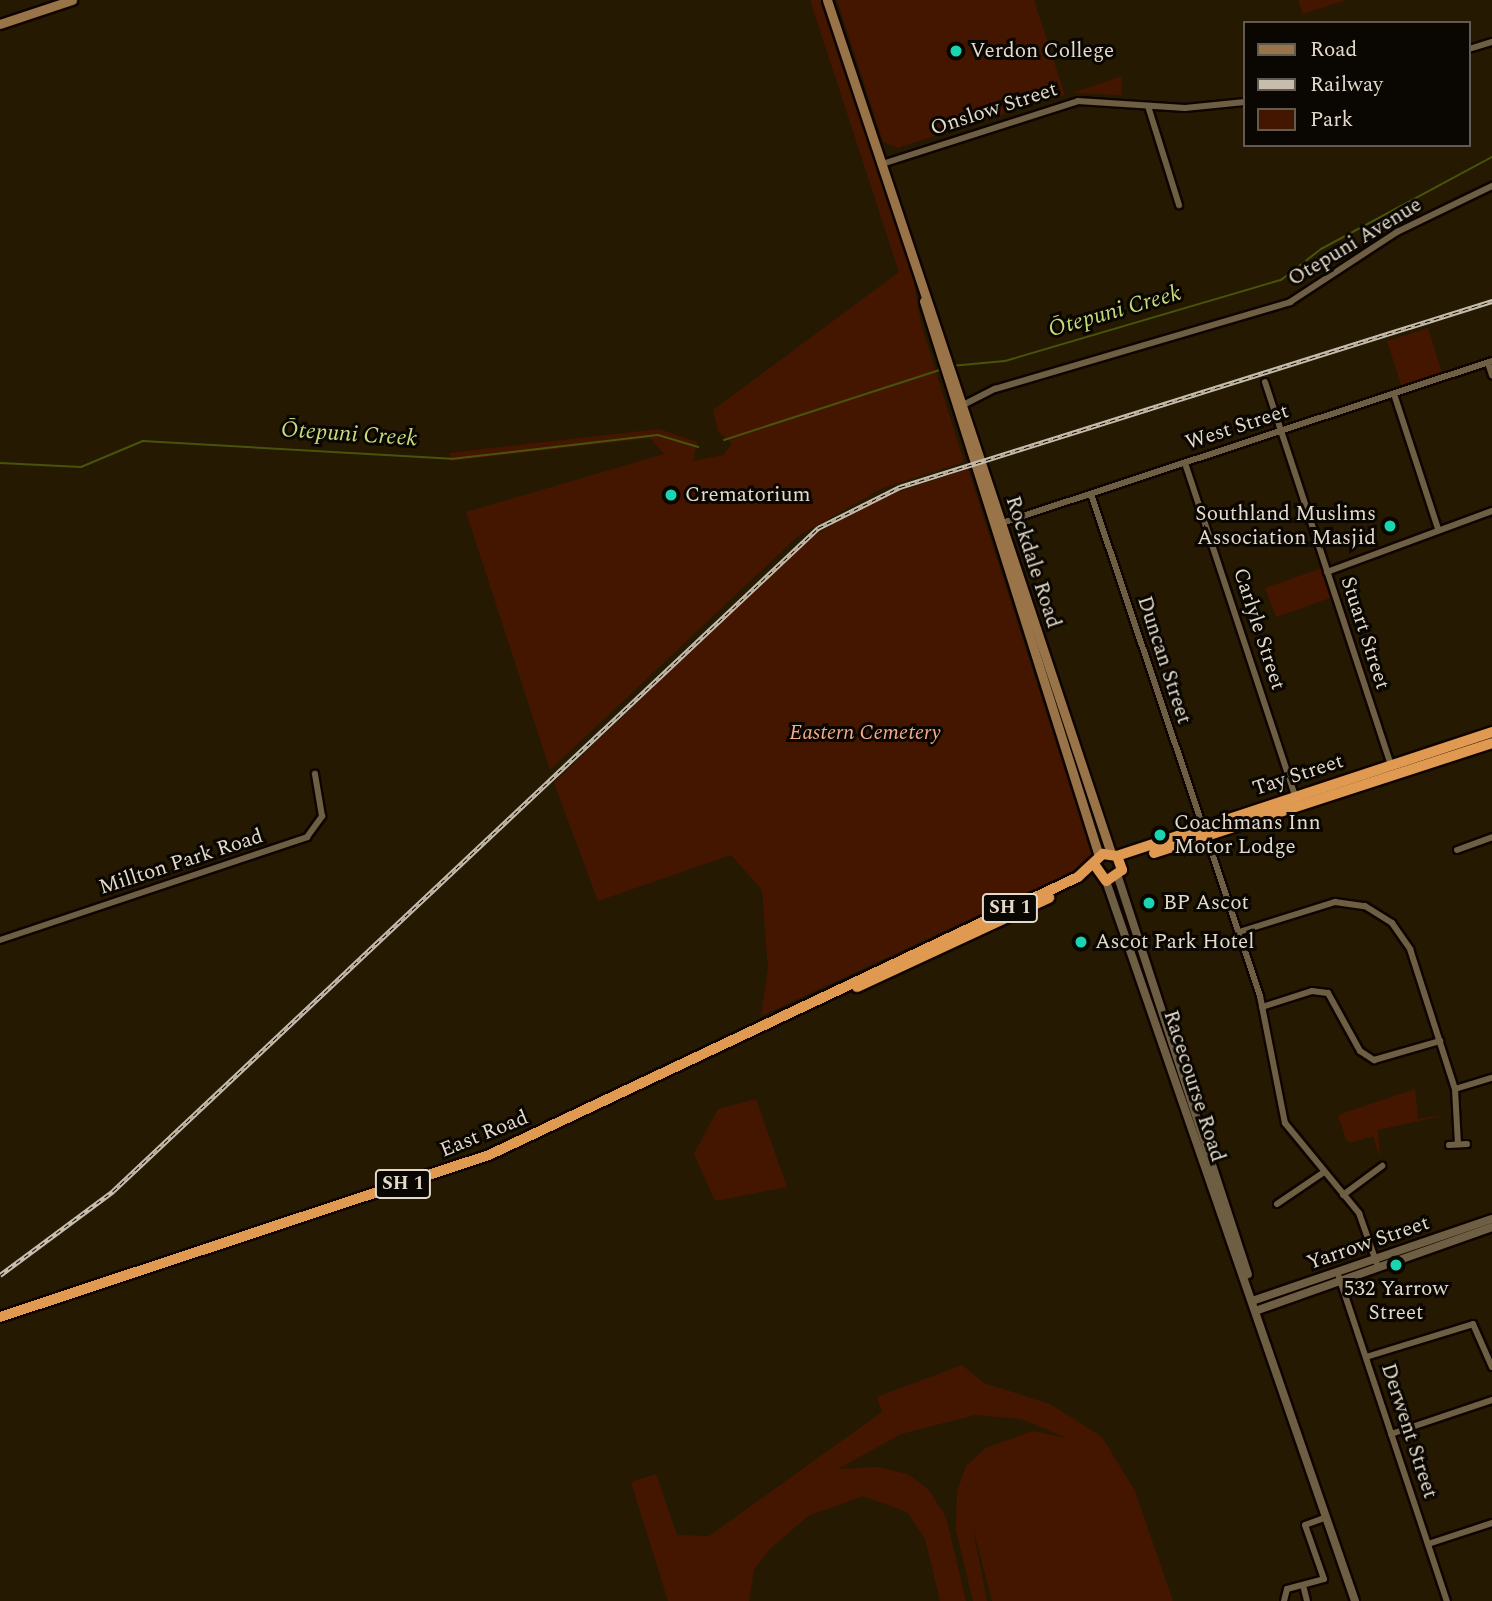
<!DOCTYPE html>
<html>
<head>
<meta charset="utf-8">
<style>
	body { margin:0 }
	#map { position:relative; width:1492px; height:1601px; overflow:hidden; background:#261901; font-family:Spectral,serif }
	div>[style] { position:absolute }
	.green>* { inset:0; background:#441600 }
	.stream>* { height:2px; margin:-1px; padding:0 1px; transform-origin:1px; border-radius:1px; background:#485409 }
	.roads { filter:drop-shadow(2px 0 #0f0400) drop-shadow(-2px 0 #0f0400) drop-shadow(0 2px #0f0400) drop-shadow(0 -2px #0f0400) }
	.minor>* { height:6px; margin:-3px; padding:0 3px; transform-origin:3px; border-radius:3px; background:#6e5e43 }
	.tertiary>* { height:8px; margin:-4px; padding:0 4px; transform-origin:4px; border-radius:4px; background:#6e5e43 }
	.secondary>* { height:9px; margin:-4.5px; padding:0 4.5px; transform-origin:4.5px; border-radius:4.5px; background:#997448 }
	.trunk>* { height:10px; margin:-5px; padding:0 5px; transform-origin:5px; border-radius:5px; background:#e09950 }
	.rail>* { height:4.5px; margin-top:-2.25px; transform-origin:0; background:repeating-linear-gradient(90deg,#0a0601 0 5px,#c7bdad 0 10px); box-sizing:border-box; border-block:2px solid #c7bdad }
	.dots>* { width:19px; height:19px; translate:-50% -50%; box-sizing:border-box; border:4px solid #0a0601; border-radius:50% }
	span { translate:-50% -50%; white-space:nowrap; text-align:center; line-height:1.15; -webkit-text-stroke:6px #0a0601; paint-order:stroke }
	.shield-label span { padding:2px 5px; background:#0a0601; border:2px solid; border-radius:5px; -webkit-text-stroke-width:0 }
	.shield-label { font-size:19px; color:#e3dacb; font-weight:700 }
	.poi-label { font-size:21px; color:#e3dacb }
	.left { translate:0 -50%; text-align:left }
	.right { translate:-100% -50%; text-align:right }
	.street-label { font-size:21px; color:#e3dacb }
	.park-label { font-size:21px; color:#f6ab8a; font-style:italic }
	.water-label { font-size:23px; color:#c6db7b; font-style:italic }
	.legend { position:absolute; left:1243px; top:21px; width:228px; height:126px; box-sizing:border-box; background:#0a0601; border:2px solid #615b52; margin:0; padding:9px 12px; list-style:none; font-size:21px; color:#e3dacb }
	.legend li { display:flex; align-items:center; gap:14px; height:35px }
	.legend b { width:35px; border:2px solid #615b52 }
</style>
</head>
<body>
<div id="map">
	<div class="green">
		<i style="clip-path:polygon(810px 0,823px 0,911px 266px,921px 324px,964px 462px,883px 488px,798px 536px,550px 770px,466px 512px,664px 454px,650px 438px,452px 461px,449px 453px,659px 429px,697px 442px,693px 461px,723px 455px,732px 443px,718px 432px,713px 410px,899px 272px)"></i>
		<i style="clip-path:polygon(837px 0,1034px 0,1065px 95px,897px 148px,883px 142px)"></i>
		<i style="clip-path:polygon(1298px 0,1346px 0,1303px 14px)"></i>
		<i style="clip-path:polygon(1122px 76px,1121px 95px,1073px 93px)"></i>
		<i style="clip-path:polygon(1428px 328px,1442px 373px,1401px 385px,1387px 341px)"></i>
		<i style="clip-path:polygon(968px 469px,1092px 855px,1082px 867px,761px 1016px,768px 968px,762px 890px,731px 855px,598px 901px,554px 783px,803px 542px,876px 499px)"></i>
		<i style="clip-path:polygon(1322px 568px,1333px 597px,1276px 617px,1265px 588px)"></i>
		<i style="clip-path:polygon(1415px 1089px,1418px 1119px,1450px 1114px,1378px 1130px,1380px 1158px,1373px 1136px,1350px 1143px,1346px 1139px,1338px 1115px)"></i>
		<i style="clip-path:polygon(756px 1099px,787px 1187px,715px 1201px,694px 1154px,718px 1109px)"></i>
		<i style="clip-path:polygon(962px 1365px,984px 1383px,1050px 1404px,1102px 1437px,1135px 1491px,1173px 1601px,992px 1601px,972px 1524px,987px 1601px,973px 1601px,956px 1530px,957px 1492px,966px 1466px,986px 1448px,1032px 1431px,1067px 1438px,1021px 1419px,975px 1415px,901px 1434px,838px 1469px,878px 1467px,907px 1474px,928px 1489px,946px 1517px,966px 1601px,940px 1601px,925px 1539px,907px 1512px,863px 1496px,808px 1516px,770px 1549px,754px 1569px,749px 1601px,668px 1601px,631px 1482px,656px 1474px,677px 1535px,709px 1536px,882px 1412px,877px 1397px)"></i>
	</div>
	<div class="stream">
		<i style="left:951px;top:366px;width:54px;rotate:-5.3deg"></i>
		<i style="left:1005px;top:361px;width:288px;rotate:-16.4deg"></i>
		<i style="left:1281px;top:280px;width:51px;rotate:-37.8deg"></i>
		<i style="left:1321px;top:249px;width:194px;rotate:-28.3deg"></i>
		<i style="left:724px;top:440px;width:230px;rotate:-18deg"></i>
		<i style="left:0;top:463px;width:81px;rotate:2.8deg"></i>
		<i style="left:81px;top:467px;width:67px;rotate:-22.8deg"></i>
		<i style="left:143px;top:441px;width:309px;rotate:3.3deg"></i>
		<i style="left:451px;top:459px;width:208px;rotate:-6.6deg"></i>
		<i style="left:658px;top:435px;width:42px;rotate:16.7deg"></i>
	</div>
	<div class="roads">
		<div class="minor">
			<i style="left:1469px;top:49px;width:24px;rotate:-17deg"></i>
			<i style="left:1148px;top:106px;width:104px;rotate:72.6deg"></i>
			<i style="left:882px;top:164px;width:206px;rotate:-17.8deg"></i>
			<i style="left:1078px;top:101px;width:107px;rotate:3.7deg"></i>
			<i style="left:1185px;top:108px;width:60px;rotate:-5.7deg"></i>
			<i style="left:1488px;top:363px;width:13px;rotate:72deg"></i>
			<i style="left:1265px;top:382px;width:404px;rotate:71.8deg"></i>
			<i style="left:1394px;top:394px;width:142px;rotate:71.9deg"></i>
			<i style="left:961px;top:406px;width:38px;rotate:-27deg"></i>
			<i style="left:995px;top:389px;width:308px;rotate:-16.4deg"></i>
			<i style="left:1290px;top:302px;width:128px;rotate:-33.2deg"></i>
			<i style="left:1397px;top:232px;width:106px;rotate:-25.8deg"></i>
			<i style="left:1185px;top:463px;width:353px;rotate:71.7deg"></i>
			<i style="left:1091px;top:494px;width:530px;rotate:71.39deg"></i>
			<i style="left:1260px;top:996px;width:129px;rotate:78.9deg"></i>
			<i style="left:1285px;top:1123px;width:117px;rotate:50.6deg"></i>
			<i style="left:1359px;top:1213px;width:57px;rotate:70.6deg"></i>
			<i style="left:999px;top:524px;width:519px;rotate:-18.3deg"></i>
			<i style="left:1327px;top:572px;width:176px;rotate:-20.3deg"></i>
			<i style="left:1457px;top:850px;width:37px;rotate:-20deg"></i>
			<i style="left:1239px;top:932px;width:101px;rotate:-17.4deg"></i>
			<i style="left:1335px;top:902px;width:30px;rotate:8deg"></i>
			<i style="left:1365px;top:906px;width:32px;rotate:32deg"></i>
			<i style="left:1392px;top:923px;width:32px;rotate:55deg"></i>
			<i style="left:1410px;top:949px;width:147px;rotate:72.2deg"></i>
			<i style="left:1455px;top:1089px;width:55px;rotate:86.9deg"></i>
			<i style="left:0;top:940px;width:324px;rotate:-18.5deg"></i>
			<i style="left:307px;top:837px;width:26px;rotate:-54deg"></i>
			<i style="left:322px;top:816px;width:43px;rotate:-99.5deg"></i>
			<i style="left:1262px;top:1007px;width:52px;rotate:-17.7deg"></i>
			<i style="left:1312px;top:991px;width:16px;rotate:7deg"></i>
			<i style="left:1328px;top:993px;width:66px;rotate:61.1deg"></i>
			<i style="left:1360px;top:1051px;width:17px;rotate:33deg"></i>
			<i style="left:1374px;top:1060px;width:69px;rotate:-16.1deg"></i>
			<i style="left:1455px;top:1089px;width:39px;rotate:-17deg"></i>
			<i style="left:1449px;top:1145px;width:18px;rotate:-3deg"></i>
			<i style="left:1343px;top:1195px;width:49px;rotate:-36.6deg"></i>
			<i style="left:1277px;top:1204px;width:57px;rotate:-34.2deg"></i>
			<i style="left:1339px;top:1277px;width:342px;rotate:71.6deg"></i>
			<i style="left:1366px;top:1357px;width:112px;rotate:-17.1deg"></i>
			<i style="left:1473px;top:1324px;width:47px;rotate:66.2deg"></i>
			<i style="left:1391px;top:1434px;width:107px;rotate:-18.6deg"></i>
			<i style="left:1428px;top:1544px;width:67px;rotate:-18.2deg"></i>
			<i style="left:1304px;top:1589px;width:12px;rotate:76deg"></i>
			<i style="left:1284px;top:1601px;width:12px;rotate:-76deg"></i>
			<i style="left:1287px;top:1589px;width:38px;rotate:-15deg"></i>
			<i style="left:1324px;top:1579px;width:57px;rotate:-109.4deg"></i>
			<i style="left:1305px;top:1525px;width:23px;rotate:-20deg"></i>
		</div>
		<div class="tertiary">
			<i style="left:1118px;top:877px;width:418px;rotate:71.9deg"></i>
			<i style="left:1106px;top:881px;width:762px;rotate:70.92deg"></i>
			<i style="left:1255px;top:1300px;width:250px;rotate:-18.9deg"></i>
			<i style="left:1258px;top:1310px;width:248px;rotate:-19.5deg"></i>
		</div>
		<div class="secondary">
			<i style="left:827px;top:0;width:899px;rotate:71.59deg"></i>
			<i style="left:0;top:24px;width:76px;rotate:-18.4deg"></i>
			<i style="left:924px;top:301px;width:582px;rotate:72.5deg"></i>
		</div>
		<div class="trunk">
			<i style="left:1154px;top:853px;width:355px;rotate:-18deg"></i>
			<i style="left:1117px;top:856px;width:395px;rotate:-18.3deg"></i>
			<i style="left:857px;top:987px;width:212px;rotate:-24.9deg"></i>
			<i style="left:0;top:1317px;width:515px;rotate:-18.33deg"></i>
			<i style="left:489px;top:1155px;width:651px;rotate:-25.27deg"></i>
			<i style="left:1078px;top:877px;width:34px;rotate:-43deg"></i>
			<i style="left:1103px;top:854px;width:14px;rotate:8deg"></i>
			<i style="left:1117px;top:856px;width:15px;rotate:70deg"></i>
			<i style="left:1122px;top:870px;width:19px;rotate:145deg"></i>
			<i style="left:1106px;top:881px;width:21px;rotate:-125deg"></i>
		</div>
	</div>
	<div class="rail">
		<i style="left:0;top:1275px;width:141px;rotate:-36.6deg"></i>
		<i style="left:113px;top:1191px;width:968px;rotate:-43.24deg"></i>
		<i style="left:818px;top:528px;width:92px;rotate:-26.6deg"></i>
		<i style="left:900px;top:487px;width:621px;rotate:-17.44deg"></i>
	</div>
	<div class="dots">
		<i style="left:956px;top:51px;background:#19d5b2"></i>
		<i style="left:671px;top:495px;background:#19d5b2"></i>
		<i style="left:1390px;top:526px;background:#19d5b2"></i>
		<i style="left:1160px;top:835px;background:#19d5b2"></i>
		<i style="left:1149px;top:903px;background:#19d5b2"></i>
		<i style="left:1081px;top:942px;background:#19d5b2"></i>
		<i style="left:1396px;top:1265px;background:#19d5b2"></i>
	</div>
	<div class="shield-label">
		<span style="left:1010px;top:908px">SH 1</span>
		<span style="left:403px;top:1184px">SH 1</span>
	</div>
	<div class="poi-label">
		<span class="left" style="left:970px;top:51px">Verdon College</span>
		<span class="left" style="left:685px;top:495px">Crematorium</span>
		<span class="right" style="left:1376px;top:526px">Southland Muslims<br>Association Masjid</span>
		<span class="left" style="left:1174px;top:835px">Coachmans Inn<br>Motor Lodge</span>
		<span class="left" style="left:1163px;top:903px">BP Ascot</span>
		<span class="left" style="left:1095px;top:942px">Ascot Park Hotel</span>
		<span style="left:1396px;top:1301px">532 Yarrow<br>Street</span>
	</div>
	<div class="street-label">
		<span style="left:994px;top:109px;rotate:-18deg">Onslow Street</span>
		<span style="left:1355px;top:242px;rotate:-31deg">Otepuni Avenue</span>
		<span style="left:1237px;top:427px;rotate:-18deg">West Street</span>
		<span style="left:1033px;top:562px;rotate:72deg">Rockdale Road</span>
		<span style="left:1259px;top:629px;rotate:72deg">Carlyle Street</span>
		<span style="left:1365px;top:633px;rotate:72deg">Stuart Street</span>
		<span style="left:1164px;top:660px;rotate:72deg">Duncan Street</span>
		<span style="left:1298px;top:775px;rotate:-18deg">Tay Street</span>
		<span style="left:181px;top:862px;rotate:-18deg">Millton Park Road</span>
		<span style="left:1194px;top:1086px;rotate:72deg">Racecourse Road</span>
		<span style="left:484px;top:1134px;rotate:-22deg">East Road</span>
		<span style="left:1368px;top:1243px;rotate:-19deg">Yarrow Street</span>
		<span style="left:1409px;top:1431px;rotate:72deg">Derwent Street</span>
	</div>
	<div class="park-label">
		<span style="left:865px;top:733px">Eastern Cemetery</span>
	</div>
	<div class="water-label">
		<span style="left:1115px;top:312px;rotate:-16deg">Ōtepuni Creek</span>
		<span style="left:349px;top:435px;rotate:4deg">Ōtepuni Creek</span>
	</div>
	<ul class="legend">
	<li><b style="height:9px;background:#997448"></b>Road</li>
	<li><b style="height:9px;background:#c7bdad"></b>Railway</li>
	<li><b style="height:19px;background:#441600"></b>Park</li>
	</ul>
</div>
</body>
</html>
